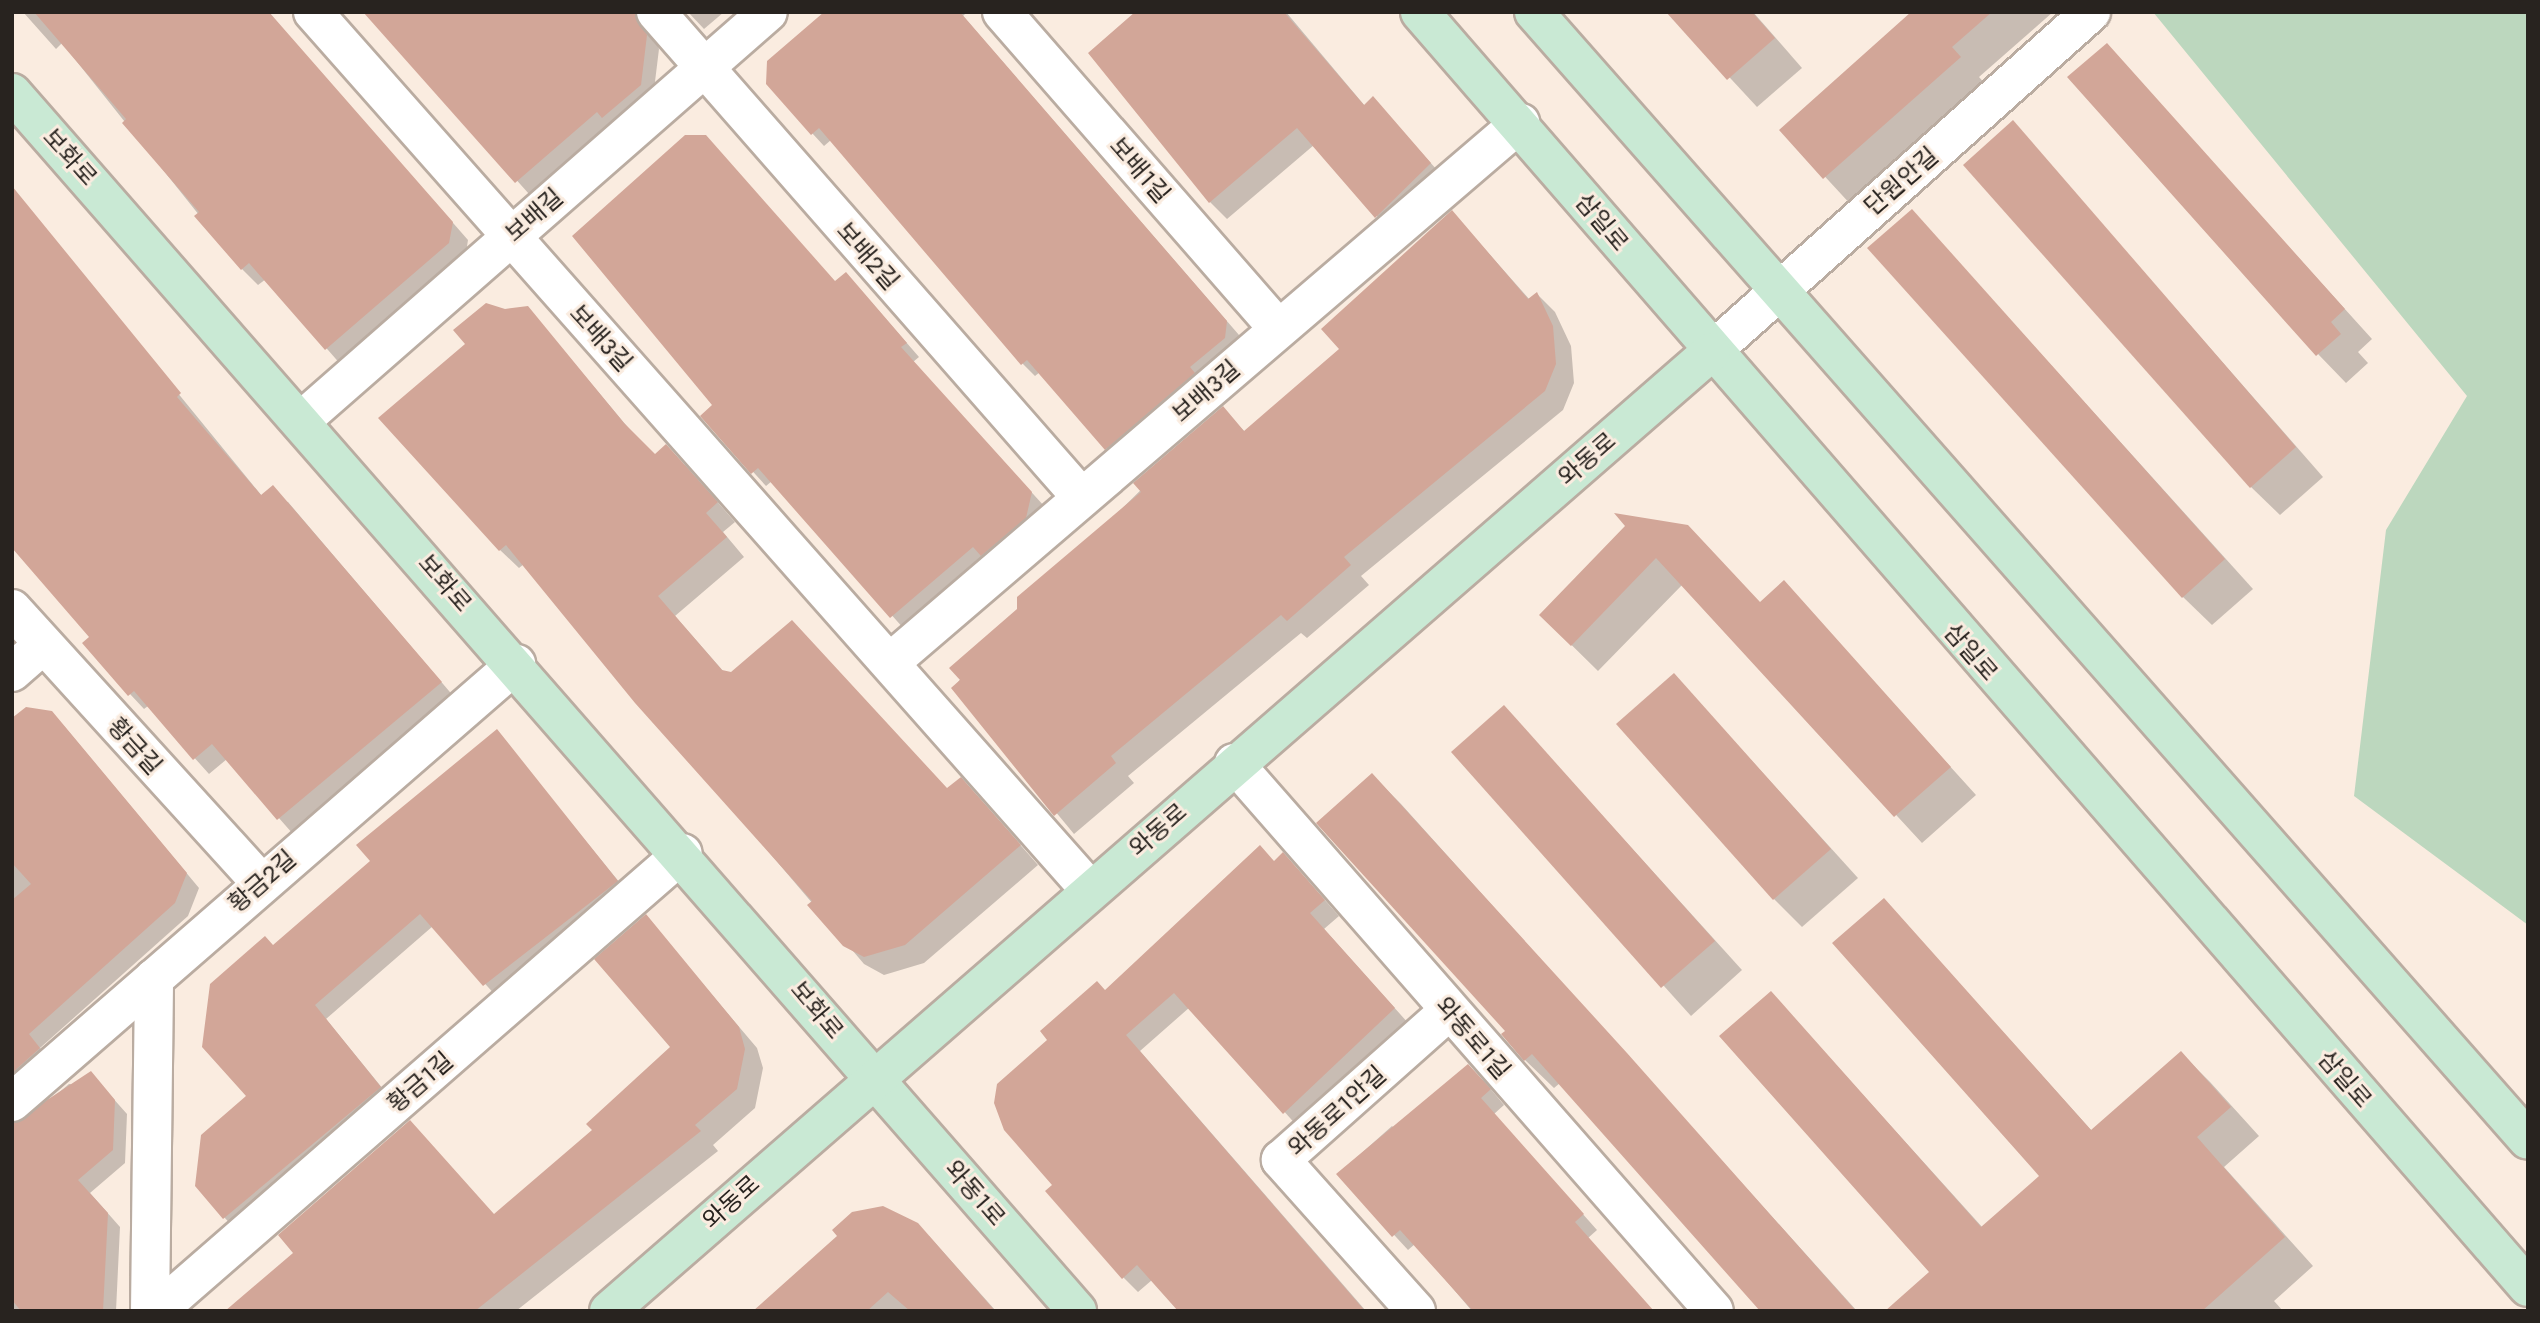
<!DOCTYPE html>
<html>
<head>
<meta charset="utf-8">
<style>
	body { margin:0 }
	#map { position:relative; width:2540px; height:1323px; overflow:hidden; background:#faece0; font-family:Jost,"Noto Sans KR",sans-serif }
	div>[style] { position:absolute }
	.green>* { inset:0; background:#bcd7be }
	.shadow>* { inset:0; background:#0003 }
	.building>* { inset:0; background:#d2a698 }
	.roads { filter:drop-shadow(2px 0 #baaca1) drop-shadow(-2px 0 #baaca1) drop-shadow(0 2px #baaca1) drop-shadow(0 -2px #baaca1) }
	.street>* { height:38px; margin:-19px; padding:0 19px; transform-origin:19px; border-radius:19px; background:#fff }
	.secondary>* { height:38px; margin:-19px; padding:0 19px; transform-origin:19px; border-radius:19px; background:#c9e9d4 }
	span { translate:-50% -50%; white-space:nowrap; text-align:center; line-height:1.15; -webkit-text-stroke:6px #faece0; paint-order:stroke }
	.street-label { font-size:24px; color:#28231f }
	.frame { position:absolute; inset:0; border:14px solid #28231f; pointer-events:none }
</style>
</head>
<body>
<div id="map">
	<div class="green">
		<i style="clip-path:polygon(2153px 12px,2528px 12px,2528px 925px,2354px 796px,2386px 530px,2467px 396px)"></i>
	</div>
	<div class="shadow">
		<i style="clip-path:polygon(23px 12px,268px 12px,468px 240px,465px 259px,342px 366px,266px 279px,258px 285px,242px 269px,62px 43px,56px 49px)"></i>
		<i style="clip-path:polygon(367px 12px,654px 12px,647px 19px,659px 49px,653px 98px,616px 130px,610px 124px,529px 194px)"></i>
		<i style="clip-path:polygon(688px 12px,724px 12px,704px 29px)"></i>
		<i style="clip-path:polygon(827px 12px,967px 12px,963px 16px,1239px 335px,1237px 351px,1119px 461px,1040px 372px,1035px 376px,1023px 364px,831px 140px,824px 146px,812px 133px)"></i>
		<i style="clip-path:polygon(1137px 12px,1286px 12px,1365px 106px,1373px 99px,1447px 181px,1393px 234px,1314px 145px,1227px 219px,1210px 202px)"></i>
		<i style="clip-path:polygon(1669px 12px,1753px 12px,1802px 68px,1757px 107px)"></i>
		<i style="clip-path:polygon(1914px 12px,2053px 12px,1979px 77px,1988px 87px,1853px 207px,1782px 130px)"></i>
		<i style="clip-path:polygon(2106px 45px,2372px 339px,2358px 352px,2368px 363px,2346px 383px,2318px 354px)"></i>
		<i style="clip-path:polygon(2013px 123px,2323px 477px,2280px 515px,2251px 487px)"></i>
		<i style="clip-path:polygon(12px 190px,262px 496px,288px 502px,455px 698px,293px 834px,227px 759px,209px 774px,148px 706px,144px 709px,130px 694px,91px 637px)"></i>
		<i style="clip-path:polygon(1912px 211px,2253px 589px,2212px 625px,2183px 597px)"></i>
		<i style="clip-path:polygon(1452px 212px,1530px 300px,1537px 294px,1555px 312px,1571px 346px,1574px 383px,1563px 410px,1361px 576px,1369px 585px,1307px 638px,1301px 633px,1128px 776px,1134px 783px,1074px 834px,953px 688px,1019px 610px,1223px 409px,1245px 432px,1341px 350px)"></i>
		<i style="clip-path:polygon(836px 283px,859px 288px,919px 357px,913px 362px,1045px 507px,905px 630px,772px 481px,766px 486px,702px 416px)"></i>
		<i style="clip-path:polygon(528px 308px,641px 443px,655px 456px,685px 465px,735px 522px,723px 532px,744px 557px,675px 616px,724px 672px,948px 790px,979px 798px,1038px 865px,924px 963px,884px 975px,864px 964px,524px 564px,519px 568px,500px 550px,505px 311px)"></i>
		<i style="clip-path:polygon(1628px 526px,1761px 604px,1784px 583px,1976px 795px,1922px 843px,1683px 584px,1598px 671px,1541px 615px)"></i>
		<i style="clip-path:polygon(1674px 675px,1858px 878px,1802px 927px,1774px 899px)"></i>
		<i style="clip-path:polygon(1504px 707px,1742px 970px,1691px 1016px,1453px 752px)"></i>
		<i style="clip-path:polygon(12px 721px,64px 726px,199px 888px,188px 916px,40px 1048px,52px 1062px,12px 1083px)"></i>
		<i style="clip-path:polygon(496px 731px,629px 894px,497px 997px,433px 926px,326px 1019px,392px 1100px,236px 1230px,224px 1217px,273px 947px,373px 861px)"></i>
		<i style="clip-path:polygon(1372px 775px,1401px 804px,1857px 1311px,1763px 1311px,1560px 1083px,1554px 1088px,1525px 1060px)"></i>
		<i style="clip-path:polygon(1275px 862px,1298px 870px,1339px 916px,1324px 929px,1409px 1024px,1299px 1128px,1190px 1007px,1140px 1051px,1366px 1311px,1180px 1311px,1152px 1280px,1138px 1292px,1123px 1277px,1055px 1185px,1106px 992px)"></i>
		<i style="clip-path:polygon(1884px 900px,2092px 1131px,2181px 1053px,2210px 1082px,2259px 1136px,2224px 1167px,2313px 1266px,2274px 1301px,2283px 1311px,1888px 1311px,1932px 1272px,1771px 993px,1983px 1228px,2042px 1176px)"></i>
		<i style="clip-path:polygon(646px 917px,757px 1048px,763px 1068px,755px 1108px,713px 1145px,718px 1151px,516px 1311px,228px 1311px,495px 1215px,594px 1130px,673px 1047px)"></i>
		<i style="clip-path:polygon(1483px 1080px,1504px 1105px,1494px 1114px,1597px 1230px,1588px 1238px,1653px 1311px,1472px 1311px,1415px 1244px,1408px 1250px,1338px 1174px,1392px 1126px,1396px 1130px)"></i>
		<i style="clip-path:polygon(69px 1084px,103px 1087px,127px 1114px,125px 1163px,90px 1193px,120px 1227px,116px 1311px,12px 1311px,12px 1151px,36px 1112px)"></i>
		<i style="clip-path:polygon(929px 1236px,996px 1311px,747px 1311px,756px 1310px)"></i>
	</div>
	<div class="building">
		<i style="clip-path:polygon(34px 12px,269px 12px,453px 222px,449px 243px,325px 350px,249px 263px,241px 270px,194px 216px,199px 212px,122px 123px,126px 119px)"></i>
		<i style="clip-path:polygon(363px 12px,635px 12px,647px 35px,641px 85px,602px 118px,597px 112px,515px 183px)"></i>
		<i style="clip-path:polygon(824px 12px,960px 12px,1227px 321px,1225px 338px,1190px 367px,1195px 373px,1105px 450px,1027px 360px,1021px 365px,819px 128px,811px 135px,766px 84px,767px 61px)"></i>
		<i style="clip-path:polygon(1135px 12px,1284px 12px,1364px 105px,1373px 96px,1431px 163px,1375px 218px,1297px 128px,1209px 203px,1088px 53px)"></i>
		<i style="clip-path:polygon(1666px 12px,1752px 12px,1775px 38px,1727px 80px)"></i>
		<i style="clip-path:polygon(1911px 12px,1992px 12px,1952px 47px,1961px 57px,1823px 179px,1779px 130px)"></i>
		<i style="clip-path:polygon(2107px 43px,2345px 309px,2331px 322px,2341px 334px,2316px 356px,2067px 77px)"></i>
		<i style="clip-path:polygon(2013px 120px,2296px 447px,2250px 488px,1963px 165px)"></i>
		<i style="clip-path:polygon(685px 135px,706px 135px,835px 281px,846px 272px,907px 343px,901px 347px,1032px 492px,1026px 518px,981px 556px,973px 547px,890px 618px,758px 468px,751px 474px,700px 416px,712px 405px,572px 236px)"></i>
		<i style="clip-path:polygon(12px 186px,181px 393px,177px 397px,261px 495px,273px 485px,442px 682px,277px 820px,212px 744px,193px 760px,134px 691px,128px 696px,82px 643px,89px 637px,12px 548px)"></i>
		<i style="clip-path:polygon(1912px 209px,2225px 559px,2182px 598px,1867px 248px)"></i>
		<i style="clip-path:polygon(1452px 210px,1528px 299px,1537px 292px,1553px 326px,1556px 364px,1545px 391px,1344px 557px,1351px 565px,1287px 621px,1281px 615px,1111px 756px,1116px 763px,1054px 816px,951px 688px,960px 680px,949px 668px,1017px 609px,1017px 597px,1141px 492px,1133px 483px,1223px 406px,1244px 431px,1339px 349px,1321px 329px)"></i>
		<i style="clip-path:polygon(486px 303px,505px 309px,528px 306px,624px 423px,655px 454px,666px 444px,718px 502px,706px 513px,727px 537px,658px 596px,722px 670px,731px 672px,792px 620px,947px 788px,961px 777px,1021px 845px,905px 945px,864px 957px,843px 946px,807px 905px,812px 901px,635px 703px,506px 545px,499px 551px,378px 418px,465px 344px,453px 330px)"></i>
		<i style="clip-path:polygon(1614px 513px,1688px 525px,1760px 602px,1784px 580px,1951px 767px,1894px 817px,1656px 558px,1571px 646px,1539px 615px,1625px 526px)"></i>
		<i style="clip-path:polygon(1674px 673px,1831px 849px,1773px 900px,1616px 724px)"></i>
		<i style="clip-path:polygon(1504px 705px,1715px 941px,1661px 988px,1451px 752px)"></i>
		<i style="clip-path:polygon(26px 707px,52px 711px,187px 873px,175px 903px,29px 1034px,40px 1048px,12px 1073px,12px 900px,31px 884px,12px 863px,12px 718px)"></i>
		<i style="clip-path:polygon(497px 729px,618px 881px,483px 986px,420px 914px,315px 1005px,381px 1087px,223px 1219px,195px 1186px,201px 1135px,246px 1096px,202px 1047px,210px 984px,265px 936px,273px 945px,370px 861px,356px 845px)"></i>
		<i style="clip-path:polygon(1372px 773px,1627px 1053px,1856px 1311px,1760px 1311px,1532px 1054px,1524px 1061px,1501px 1034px,1505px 1031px,1316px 823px)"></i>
		<i style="clip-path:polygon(1260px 845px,1274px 861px,1283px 852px,1325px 900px,1310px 913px,1395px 1008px,1283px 1114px,1174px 993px,1126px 1035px,1365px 1311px,1178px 1311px,1137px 1265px,1122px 1279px,1045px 1191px,1052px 1185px,1004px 1130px,994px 1103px,997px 1084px,1047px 1040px,1040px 1031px,1097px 981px,1105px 990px)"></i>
		<i style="clip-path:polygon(1884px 898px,2091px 1130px,2181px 1051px,2231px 1107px,2197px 1137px,2285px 1237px,2202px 1311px,1885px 1311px,1929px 1272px,1719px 1036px,1771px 991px,1981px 1227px,2039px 1176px,1832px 943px)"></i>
		<i style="clip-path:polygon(646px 914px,739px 1027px,745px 1049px,737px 1089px,695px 1125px,701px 1131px,475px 1311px,225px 1311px,293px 1253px,278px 1235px,410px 1120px,494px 1214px,592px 1130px,586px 1124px,670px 1047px,594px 959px)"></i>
		<i style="clip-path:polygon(1468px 1064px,1491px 1089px,1481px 1098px,1584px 1214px,1575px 1222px,1654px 1311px,1473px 1311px,1400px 1230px,1392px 1237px,1336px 1174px)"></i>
		<i style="clip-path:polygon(91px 1071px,115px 1100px,113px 1150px,78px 1180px,108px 1213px,103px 1311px,21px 1311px,12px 1300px,12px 1123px)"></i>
		<i style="clip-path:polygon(883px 1206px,918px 1223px,995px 1311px,910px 1311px,888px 1292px,867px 1311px,753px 1311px,837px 1236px,832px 1230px,852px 1212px)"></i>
	</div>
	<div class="roads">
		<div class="street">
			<i style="left:313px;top:12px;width:1172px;rotate:48.49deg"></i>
			<i style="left:656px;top:12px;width:646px;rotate:48.76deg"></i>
			<i style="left:1002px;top:12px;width:420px;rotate:48.9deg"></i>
			<i style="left:1711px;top:352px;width:510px;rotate:-41.82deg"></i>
			<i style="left:302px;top:420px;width:619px;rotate:-41.2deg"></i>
			<i style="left:12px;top:609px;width:369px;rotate:47.7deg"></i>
			<i style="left:893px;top:660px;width:826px;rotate:-40.58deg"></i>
			<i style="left:12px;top:672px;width:41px;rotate:-41.1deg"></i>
			<i style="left:1234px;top:763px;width:728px;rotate:48.78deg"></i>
			<i style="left:12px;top:1102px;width:668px;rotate:-40.99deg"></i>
			<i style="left:150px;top:1311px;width:333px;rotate:-89.3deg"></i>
			<i style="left:157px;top:1311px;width:697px;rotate:-41.05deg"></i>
			<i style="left:1416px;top:1311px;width:203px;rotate:-131.8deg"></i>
			<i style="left:1281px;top:1160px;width:225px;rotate:-41.6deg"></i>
		</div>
		<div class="secondary">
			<i style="left:1420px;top:12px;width:1689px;rotate:49.01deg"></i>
			<i style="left:1534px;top:12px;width:1503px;rotate:48.61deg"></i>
			<i style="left:12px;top:93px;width:1618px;rotate:48.83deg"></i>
			<i style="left:609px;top:1311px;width:1461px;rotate:-41.03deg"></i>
		</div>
	</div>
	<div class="street-label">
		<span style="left:70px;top:157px;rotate:48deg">보화로</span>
		<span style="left:1140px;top:170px;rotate:49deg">보배1길</span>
		<span style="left:1901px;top:181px;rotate:-41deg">단원안길</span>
		<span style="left:534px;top:215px;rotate:-41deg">보배길</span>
		<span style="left:1602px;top:222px;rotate:50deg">삼일로</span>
		<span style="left:868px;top:256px;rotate:49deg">보배2길</span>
		<span style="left:601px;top:338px;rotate:48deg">보배3길</span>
		<span style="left:1206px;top:391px;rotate:-41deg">보배3길</span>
		<span style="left:1587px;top:459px;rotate:-41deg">와동로</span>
		<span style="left:445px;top:583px;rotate:49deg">보화로</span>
		<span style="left:1971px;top:652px;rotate:49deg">삼일로</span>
		<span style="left:135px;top:746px;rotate:48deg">황금길</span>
		<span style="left:1158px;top:830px;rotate:-41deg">와동로</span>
		<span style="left:262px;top:881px;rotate:-41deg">황금2길</span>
		<span style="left:817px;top:1010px;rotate:50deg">보화로</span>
		<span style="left:1473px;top:1038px;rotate:49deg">와동로1길</span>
		<span style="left:2345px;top:1079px;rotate:49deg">삼일로</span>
		<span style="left:420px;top:1082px;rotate:-41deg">황금1길</span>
		<span style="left:1337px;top:1111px;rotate:-42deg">와동로1안길</span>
		<span style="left:975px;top:1193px;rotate:49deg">와동1로</span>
		<span style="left:731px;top:1202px;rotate:-42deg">와동로</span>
	</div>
	<div class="frame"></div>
</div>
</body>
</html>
